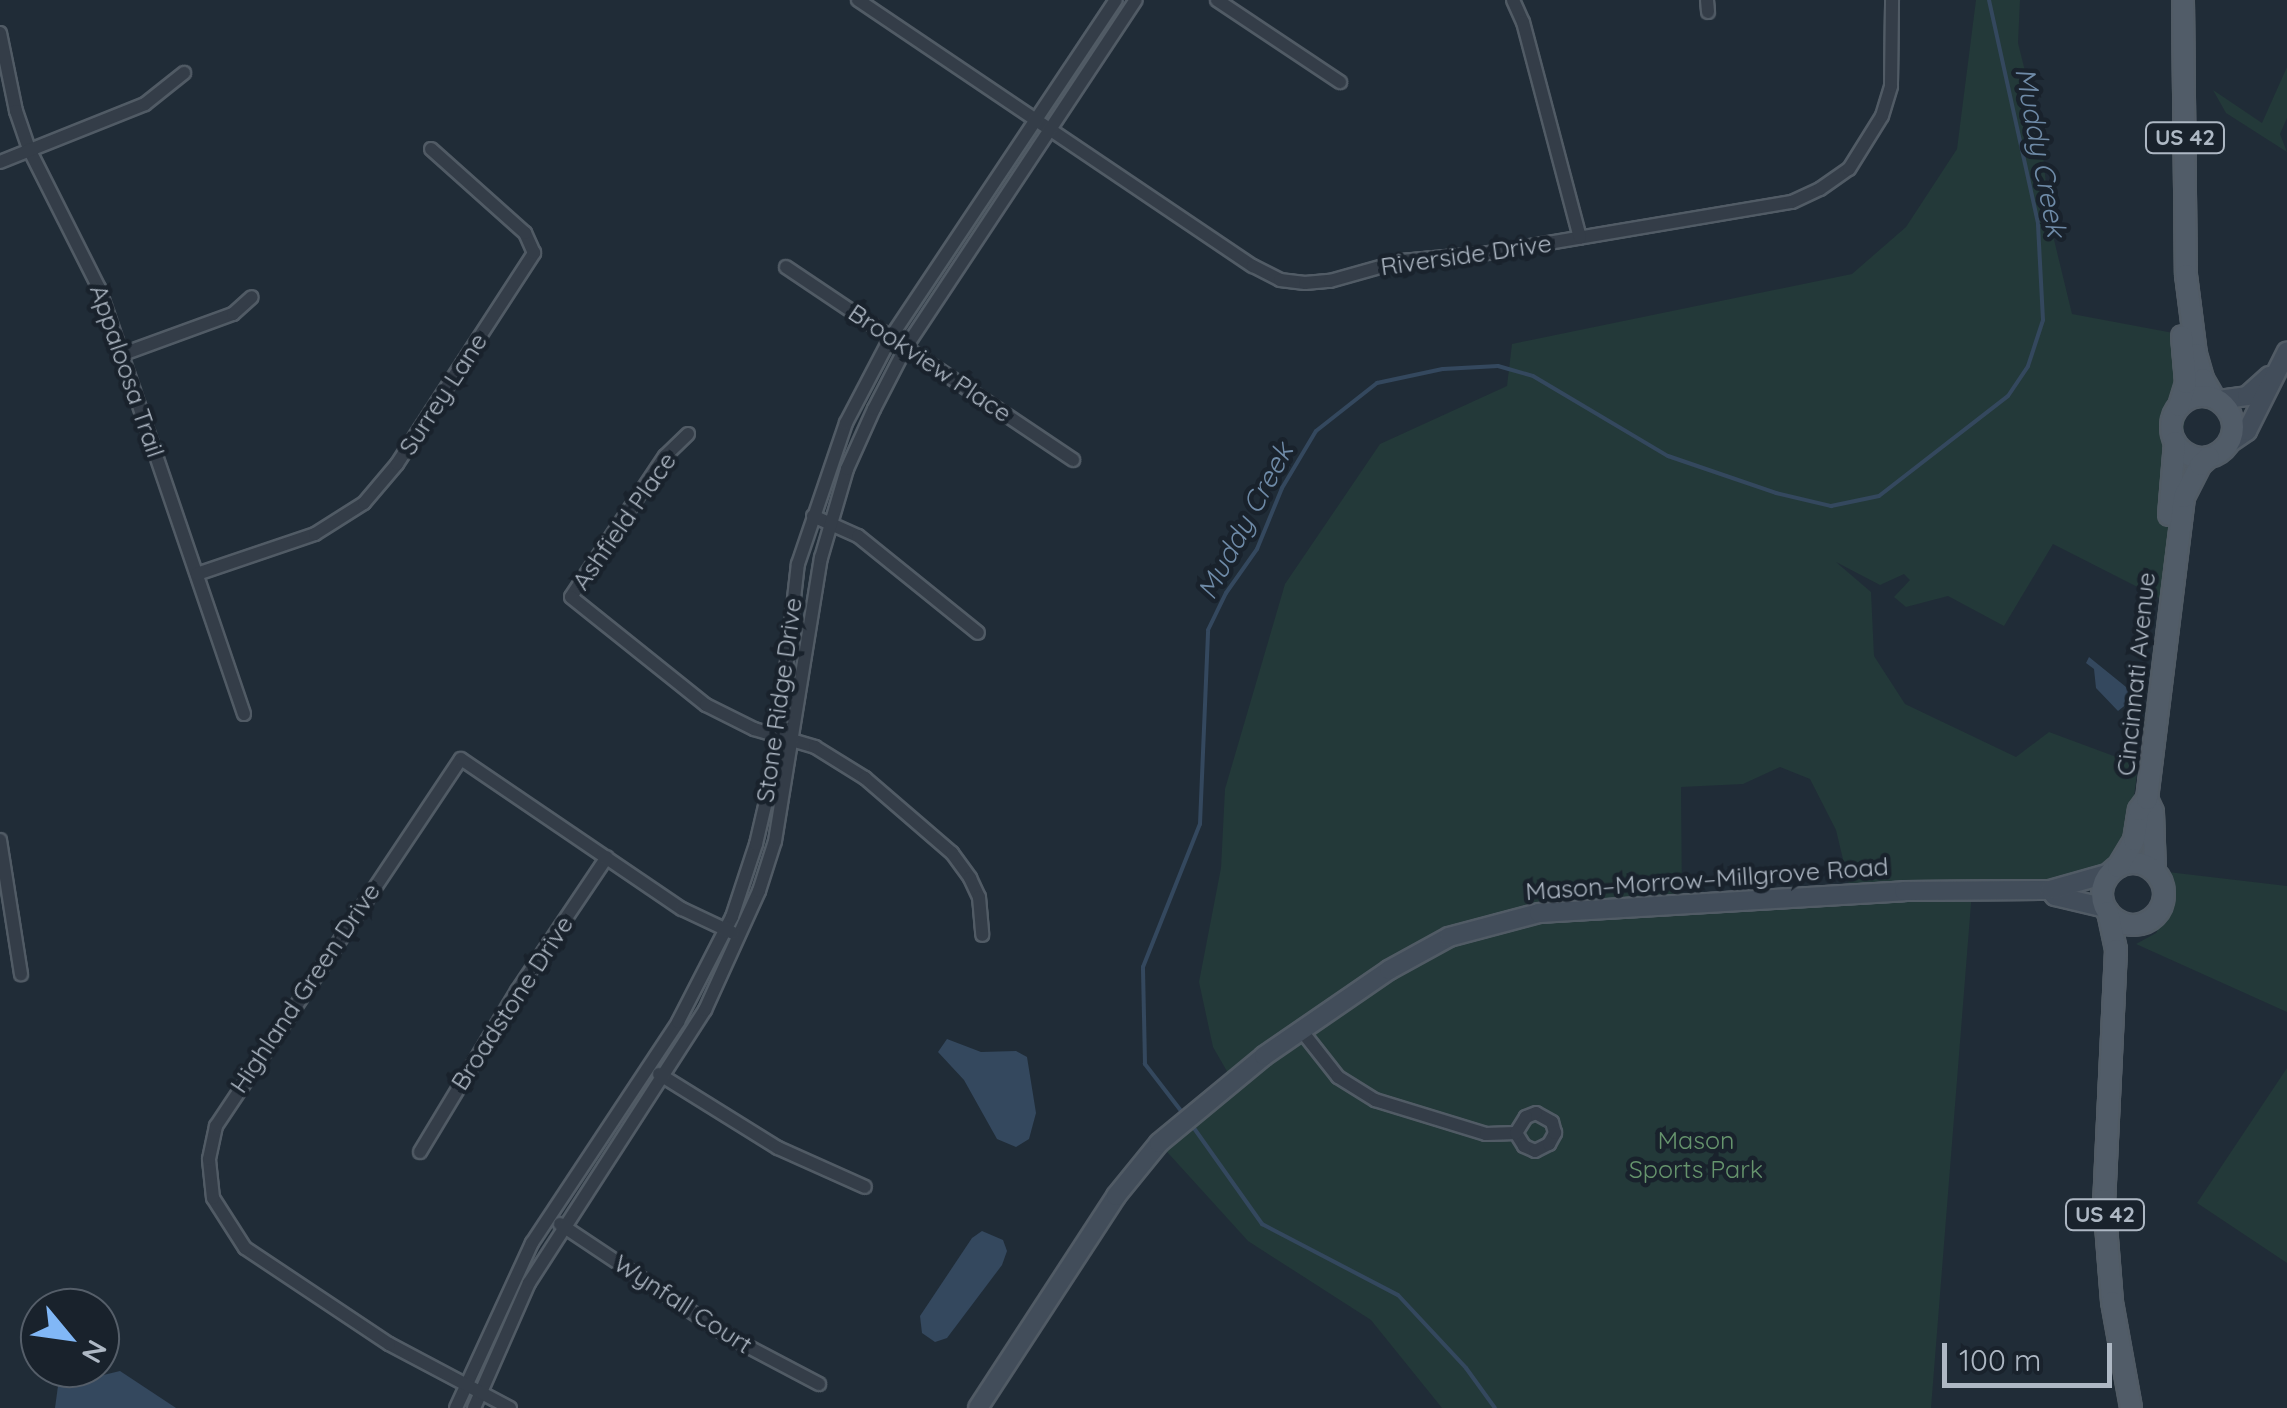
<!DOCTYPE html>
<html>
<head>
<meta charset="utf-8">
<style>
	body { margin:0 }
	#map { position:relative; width:2287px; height:1408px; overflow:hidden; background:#202c37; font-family:Quicksand,sans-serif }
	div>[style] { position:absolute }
	.green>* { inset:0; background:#233939 }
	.water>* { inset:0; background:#34485e }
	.stream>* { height:4px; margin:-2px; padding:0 2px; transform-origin:2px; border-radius:2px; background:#34485e }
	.roads { filter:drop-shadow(2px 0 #515b65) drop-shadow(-2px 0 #515b65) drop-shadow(0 2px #515b65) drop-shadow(0 -2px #515b65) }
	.street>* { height:12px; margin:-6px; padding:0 6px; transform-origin:6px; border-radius:6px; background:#343d48 }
	.secondary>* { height:18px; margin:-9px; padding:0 9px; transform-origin:9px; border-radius:9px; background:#424d5a }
	.primary>* { height:20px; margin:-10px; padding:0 10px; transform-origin:10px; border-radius:10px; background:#515c68 }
	.primary>.ring { margin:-10px; padding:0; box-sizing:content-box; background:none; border:20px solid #515c68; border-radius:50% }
	span { translate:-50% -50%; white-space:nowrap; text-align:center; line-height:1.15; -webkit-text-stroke:9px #19222c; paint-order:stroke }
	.shield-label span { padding:2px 8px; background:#19222c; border:2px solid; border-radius:8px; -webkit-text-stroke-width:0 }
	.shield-label { font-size:22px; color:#aeb8c4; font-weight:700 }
	.street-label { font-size:25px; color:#aeb8c4 }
	.park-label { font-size:25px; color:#66946d }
	.water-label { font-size:28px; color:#6f8ba8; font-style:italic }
	.north { position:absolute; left:20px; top:1288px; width:100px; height:100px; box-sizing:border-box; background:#19222c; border:2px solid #555e69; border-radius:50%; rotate:119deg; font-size:28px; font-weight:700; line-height:40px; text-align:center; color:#aeb8c4 }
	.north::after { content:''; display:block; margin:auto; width:35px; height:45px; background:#81b7f6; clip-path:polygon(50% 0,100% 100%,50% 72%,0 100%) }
	.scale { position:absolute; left:1942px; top:1343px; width:170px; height:45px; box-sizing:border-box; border:5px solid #aeb8c4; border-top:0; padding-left:12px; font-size:30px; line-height:35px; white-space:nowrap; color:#aeb8c4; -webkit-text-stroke:8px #19222c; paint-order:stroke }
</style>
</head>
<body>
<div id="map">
	<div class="green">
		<i style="clip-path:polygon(evenodd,1976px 0,2020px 0,2018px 43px,2041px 135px,2050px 223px,2072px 314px,2184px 335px,2187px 406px,2178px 465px,2169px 603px,2053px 544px,2004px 626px,1948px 596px,1906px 607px,1894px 597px,1910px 580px,1904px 574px,1880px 585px,1836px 562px,1871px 592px,1874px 656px,1905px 704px,2016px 757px,2049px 732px,2138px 765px,2130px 829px,2111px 863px,2098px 871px,2047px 885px,1989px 881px,1972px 891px,1931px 1408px,1442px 1408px,1371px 1320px,1248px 1241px,1159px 1143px,1232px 1080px,1213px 1047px,1199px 982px,1221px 868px,1225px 789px,1285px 584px,1380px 444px,1507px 386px,1512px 344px,1852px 274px,1906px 227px,1957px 149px,1976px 0,1780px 767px,1810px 779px,1836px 830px,1851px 893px,1682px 903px,1681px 787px,1743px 784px,1780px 767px)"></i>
		<i style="clip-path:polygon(2287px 67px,2287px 118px,2280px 134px,2287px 152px,2226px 113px,2213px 90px,2262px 123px)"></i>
		<i style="clip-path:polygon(2168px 872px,2287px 886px,2287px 1012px,2136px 944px,2156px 933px,2165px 918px,2170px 901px)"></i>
		<i style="clip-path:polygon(2287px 1068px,2287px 1263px,2197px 1203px)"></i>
	</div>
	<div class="water">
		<i style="clip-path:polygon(2089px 657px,2131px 691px,2128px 703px,2118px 711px,2096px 688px,2094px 669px,2086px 663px)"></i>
		<i style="clip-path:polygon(947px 1039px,981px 1052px,1016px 1051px,1027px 1057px,1036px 1113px,1029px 1139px,1016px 1147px,997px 1139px,964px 1080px,938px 1052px)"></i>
		<i style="clip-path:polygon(982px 1231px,1003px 1240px,1007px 1251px,1002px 1265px,947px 1338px,935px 1342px,922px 1333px,920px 1316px,972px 1238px)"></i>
		<i style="clip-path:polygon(120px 1371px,176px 1408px,55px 1408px,58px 1386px)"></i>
	</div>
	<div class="stream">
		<i style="left:1185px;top:1116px;width:66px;rotate:-127.6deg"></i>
		<i style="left:1145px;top:1064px;width:97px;rotate:-91.2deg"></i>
		<i style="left:1143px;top:967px;width:154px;rotate:-68.3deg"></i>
		<i style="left:1200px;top:824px;width:194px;rotate:-87.6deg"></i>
		<i style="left:1208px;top:630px;width:41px;rotate:-64.1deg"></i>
		<i style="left:1226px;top:593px;width:54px;rotate:-54.8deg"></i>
		<i style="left:1257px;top:549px;width:66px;rotate:-67.7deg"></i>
		<i style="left:1282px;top:488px;width:66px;rotate:-59.2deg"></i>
		<i style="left:1316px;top:431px;width:78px;rotate:-38.2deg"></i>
		<i style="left:1377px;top:383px;width:67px;rotate:-12deg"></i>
		<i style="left:1443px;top:369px;width:55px;rotate:-3.1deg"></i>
		<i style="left:1498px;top:366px;width:36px;rotate:16deg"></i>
		<i style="left:1533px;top:376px;width:157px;rotate:30.7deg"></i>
		<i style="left:1668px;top:456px;width:114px;rotate:18.9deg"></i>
		<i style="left:1776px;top:493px;width:57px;rotate:13.3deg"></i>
		<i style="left:1831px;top:506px;width:49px;rotate:-11.8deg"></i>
		<i style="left:1879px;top:496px;width:163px;rotate:-37.8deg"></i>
		<i style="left:2008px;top:396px;width:36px;rotate:-56deg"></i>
		<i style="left:2028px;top:366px;width:48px;rotate:-71.9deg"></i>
		<i style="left:2043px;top:320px;width:97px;rotate:-93deg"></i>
		<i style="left:2038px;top:223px;width:228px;rotate:-102.4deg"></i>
		<i style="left:1191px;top:1124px;width:123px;rotate:54.6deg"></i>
		<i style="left:1262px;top:1224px;width:153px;rotate:27.6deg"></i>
		<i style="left:1398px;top:1295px;width:100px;rotate:47deg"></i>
		<i style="left:1466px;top:1368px;width:49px;rotate:54.1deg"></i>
	</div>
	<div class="roads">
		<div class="street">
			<i style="left:858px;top:0;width:476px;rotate:34deg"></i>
			<i style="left:1253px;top:266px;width:30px;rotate:27deg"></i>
			<i style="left:1280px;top:280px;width:25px;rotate:7deg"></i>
			<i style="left:1305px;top:283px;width:25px;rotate:-5deg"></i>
			<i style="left:1330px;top:281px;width:74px;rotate:-15.7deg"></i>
			<i style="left:1401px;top:261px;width:88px;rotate:-5.2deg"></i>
			<i style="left:1489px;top:253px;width:307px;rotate:-9.6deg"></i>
			<i style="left:1792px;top:202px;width:31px;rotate:-25deg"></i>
			<i style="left:1820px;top:189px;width:35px;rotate:-35deg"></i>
			<i style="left:1849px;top:169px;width:62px;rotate:-58.1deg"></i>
			<i style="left:1882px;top:116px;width:31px;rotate:-73deg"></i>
			<i style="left:1891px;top:86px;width:86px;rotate:-89.3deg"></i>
			<i style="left:1217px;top:0;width:148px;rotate:33.7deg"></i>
			<i style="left:1513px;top:0;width:24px;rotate:66deg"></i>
			<i style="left:1523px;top:22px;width:223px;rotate:75.2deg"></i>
			<i style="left:1707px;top:0;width:12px;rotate:85deg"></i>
			<i style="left:0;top:33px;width:80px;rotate:78.4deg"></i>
			<i style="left:16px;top:111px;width:40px;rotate:71.1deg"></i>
			<i style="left:29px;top:149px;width:156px;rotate:63.3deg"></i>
			<i style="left:99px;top:288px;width:450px;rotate:71.2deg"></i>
			<i style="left:0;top:162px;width:156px;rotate:-21.8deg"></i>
			<i style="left:145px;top:104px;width:50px;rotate:-38.5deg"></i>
			<i style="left:786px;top:267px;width:346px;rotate:33.9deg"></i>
			<i style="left:123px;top:354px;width:117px;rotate:-20deg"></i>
			<i style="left:233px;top:314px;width:25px;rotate:-42deg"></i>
			<i style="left:688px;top:434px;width:32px;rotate:136deg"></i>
			<i style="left:665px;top:456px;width:169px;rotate:123.7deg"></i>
			<i style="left:571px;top:597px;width:173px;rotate:38.7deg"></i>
			<i style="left:706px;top:705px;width:54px;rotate:26.6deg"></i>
			<i style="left:754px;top:729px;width:64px;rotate:16.4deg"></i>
			<i style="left:815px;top:747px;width:59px;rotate:31.8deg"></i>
			<i style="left:865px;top:778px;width:115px;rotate:40.8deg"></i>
			<i style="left:952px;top:853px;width:31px;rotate:54deg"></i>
			<i style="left:970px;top:878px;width:21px;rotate:65deg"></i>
			<i style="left:979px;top:897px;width:38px;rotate:85deg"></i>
			<i style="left:813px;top:516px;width:49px;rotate:24deg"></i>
			<i style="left:858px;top:536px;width:154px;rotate:38.9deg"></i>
			<i style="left:197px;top:574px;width:125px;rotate:-18.7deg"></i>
			<i style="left:315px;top:534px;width:58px;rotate:-32.3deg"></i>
			<i style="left:364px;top:503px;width:51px;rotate:-49.8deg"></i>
			<i style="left:397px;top:464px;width:252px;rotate:-57deg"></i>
			<i style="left:534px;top:253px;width:22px;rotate:-114deg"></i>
			<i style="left:525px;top:233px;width:126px;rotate:-138.2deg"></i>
			<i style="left:0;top:840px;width:136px;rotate:81.1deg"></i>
			<i style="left:1301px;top:1030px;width:60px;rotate:51.8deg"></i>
			<i style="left:1338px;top:1077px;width:44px;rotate:31.9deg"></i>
			<i style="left:1375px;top:1100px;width:116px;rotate:17deg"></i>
			<i style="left:1486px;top:1134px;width:30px;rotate:-2deg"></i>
			<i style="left:1516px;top:1133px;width:15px;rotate:58deg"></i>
			<i style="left:1524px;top:1146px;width:12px;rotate:24deg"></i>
			<i style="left:1535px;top:1151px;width:16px;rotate:-27deg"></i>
			<i style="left:1549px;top:1144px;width:13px;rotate:-61deg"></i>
			<i style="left:1555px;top:1133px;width:11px;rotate:-105deg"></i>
			<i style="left:1552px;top:1122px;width:18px;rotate:-151deg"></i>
			<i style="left:1536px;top:1113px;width:11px;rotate:158deg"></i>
			<i style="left:1526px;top:1117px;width:19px;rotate:122deg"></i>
			<i style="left:659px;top:1074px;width:140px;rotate:31.9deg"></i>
			<i style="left:778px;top:1148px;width:95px;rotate:24.1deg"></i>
			<i style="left:420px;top:1152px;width:188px;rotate:-58.9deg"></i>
			<i style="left:517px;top:991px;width:161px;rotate:-56.1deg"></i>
			<i style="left:560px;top:1224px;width:202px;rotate:33.7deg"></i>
			<i style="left:728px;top:1336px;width:103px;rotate:27.8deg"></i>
			<i style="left:456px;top:1408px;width:182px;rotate:-65.3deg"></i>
			<i style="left:532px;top:1243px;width:265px;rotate:-56.5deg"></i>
			<i style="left:678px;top:1022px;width:118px;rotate:-62.8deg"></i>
			<i style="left:732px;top:917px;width:77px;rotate:-71.8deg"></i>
			<i style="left:756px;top:844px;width:87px;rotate:-76.8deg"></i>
			<i style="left:776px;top:759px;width:196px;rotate:-83.6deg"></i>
			<i style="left:798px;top:564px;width:149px;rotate:-71.2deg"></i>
			<i style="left:846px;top:423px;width:97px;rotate:-62.4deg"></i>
			<i style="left:891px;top:337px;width:405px;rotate:-56.3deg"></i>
			<i style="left:474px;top:1408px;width:137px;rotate:-66.3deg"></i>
			<i style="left:529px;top:1283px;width:325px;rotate:-57.2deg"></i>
			<i style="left:705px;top:1010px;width:131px;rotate:-65.6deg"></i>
			<i style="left:759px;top:891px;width:52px;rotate:-72.3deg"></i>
			<i style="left:775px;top:841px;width:287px;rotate:-80.8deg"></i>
			<i style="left:821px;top:558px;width:93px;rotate:-73.7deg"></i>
			<i style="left:847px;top:469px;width:66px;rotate:-65.8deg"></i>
			<i style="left:874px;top:409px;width:70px;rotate:-62.7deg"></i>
			<i style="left:906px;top:347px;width:416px;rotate:-56.5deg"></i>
			<i style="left:510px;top:1408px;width:137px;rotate:-152.1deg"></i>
			<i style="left:389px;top:1344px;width:173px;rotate:-146.3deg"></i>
			<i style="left:245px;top:1248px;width:59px;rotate:-122.6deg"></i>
			<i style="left:213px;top:1198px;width:39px;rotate:-96deg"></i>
			<i style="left:209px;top:1159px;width:34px;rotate:-78deg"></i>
			<i style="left:216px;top:1126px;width:441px;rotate:-56.3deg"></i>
			<i style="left:461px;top:759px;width:267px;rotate:34.2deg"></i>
			<i style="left:682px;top:909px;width:56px;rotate:25.2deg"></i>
		</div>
		<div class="secondary">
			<i style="left:2219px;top:400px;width:28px;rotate:-8deg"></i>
			<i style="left:2247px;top:396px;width:30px;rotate:-42deg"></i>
			<i style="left:2228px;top:444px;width:23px;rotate:-34deg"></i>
			<i style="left:2247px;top:431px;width:89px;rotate:-63.4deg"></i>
			<i style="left:2050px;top:890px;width:8px;rotate:50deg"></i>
			<i style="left:2055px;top:896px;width:52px;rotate:13.2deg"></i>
			<i style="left:978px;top:1408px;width:253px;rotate:-56.9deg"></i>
			<i style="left:1116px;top:1196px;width:68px;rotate:-50.9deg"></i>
			<i style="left:1159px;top:1143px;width:136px;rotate:-39.6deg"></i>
			<i style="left:1264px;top:1056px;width:152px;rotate:-34.5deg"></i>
			<i style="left:1389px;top:970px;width:68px;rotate:-28.8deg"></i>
			<i style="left:1449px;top:937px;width:93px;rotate:-14.9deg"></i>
			<i style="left:1539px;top:913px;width:366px;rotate:-3.4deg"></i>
			<i style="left:1904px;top:891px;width:146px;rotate:-0.4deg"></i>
			<i style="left:2050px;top:890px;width:62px;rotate:-15.8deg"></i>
		</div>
		<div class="primary">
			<i style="left:2183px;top:0;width:275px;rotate:89.4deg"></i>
			<i style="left:2186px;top:275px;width:80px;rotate:82.8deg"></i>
			<i style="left:2196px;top:354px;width:26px;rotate:74deg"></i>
			<i style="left:2203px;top:379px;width:22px;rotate:60deg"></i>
			<i class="ring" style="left:2171px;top:396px;width:42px;height:42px"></i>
			<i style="left:2179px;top:406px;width:24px;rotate:-73deg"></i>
			<i style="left:2186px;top:383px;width:47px;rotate:-94.9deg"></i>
			<i style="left:2169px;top:515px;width:73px;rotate:-85.3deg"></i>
			<i style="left:2147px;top:799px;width:14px;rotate:65deg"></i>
			<i style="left:2153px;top:812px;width:59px;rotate:88.1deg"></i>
			<i class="ring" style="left:2102px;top:863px;width:42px;height:42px"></i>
			<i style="left:2118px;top:867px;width:31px;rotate:-59deg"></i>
			<i style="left:2134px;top:840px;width:30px;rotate:-81deg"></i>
			<i style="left:2139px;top:810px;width:14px;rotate:-54deg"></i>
			<i style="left:2147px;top:799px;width:304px;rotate:-83deg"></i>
			<i style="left:2184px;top:497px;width:36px;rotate:-63deg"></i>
			<i style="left:2200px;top:465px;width:12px;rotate:-42deg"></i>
			<i style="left:2108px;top:912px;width:39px;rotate:78deg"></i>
			<i style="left:2116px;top:950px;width:250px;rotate:92.7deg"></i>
			<i style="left:2104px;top:1200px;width:102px;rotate:85.5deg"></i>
			<i style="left:2112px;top:1302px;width:108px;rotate:79.8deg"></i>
		</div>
	</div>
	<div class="shield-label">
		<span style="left:2185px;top:138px">US 42</span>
		<span style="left:2105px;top:1215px">US 42</span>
	</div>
	<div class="street-label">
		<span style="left:1466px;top:255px;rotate:-8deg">Riverside Drive</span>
		<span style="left:930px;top:363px;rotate:34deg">Brookview Place</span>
		<span style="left:127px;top:371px;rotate:71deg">Appaloosa Trail</span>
		<span style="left:443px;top:394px;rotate:-57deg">Surrey Lane</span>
		<span style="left:624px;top:521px;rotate:-55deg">Ashfield Place</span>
		<span style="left:2136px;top:674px;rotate:-84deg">Cincinnati Avenue</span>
		<span style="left:779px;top:700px;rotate:-82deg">Stone Ridge Drive</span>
		<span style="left:1707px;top:879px;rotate:-4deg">Mason–Morrow–Millgrove Road</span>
		<span style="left:305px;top:988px;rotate:-56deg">Highland Green Drive</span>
		<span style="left:512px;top:1003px;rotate:-57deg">Broadstone Drive</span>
		<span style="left:683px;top:1304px;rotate:33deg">Wynfall Court</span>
	</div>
	<div class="park-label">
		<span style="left:1696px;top:1155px">Mason<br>Sports Park</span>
	</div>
	<div class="water-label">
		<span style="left:2041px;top:152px;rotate:79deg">Muddy Creek</span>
		<span style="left:1245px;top:521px;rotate:-62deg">Muddy Creek</span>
	</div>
	<div class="north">N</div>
	<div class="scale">100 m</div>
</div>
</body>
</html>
